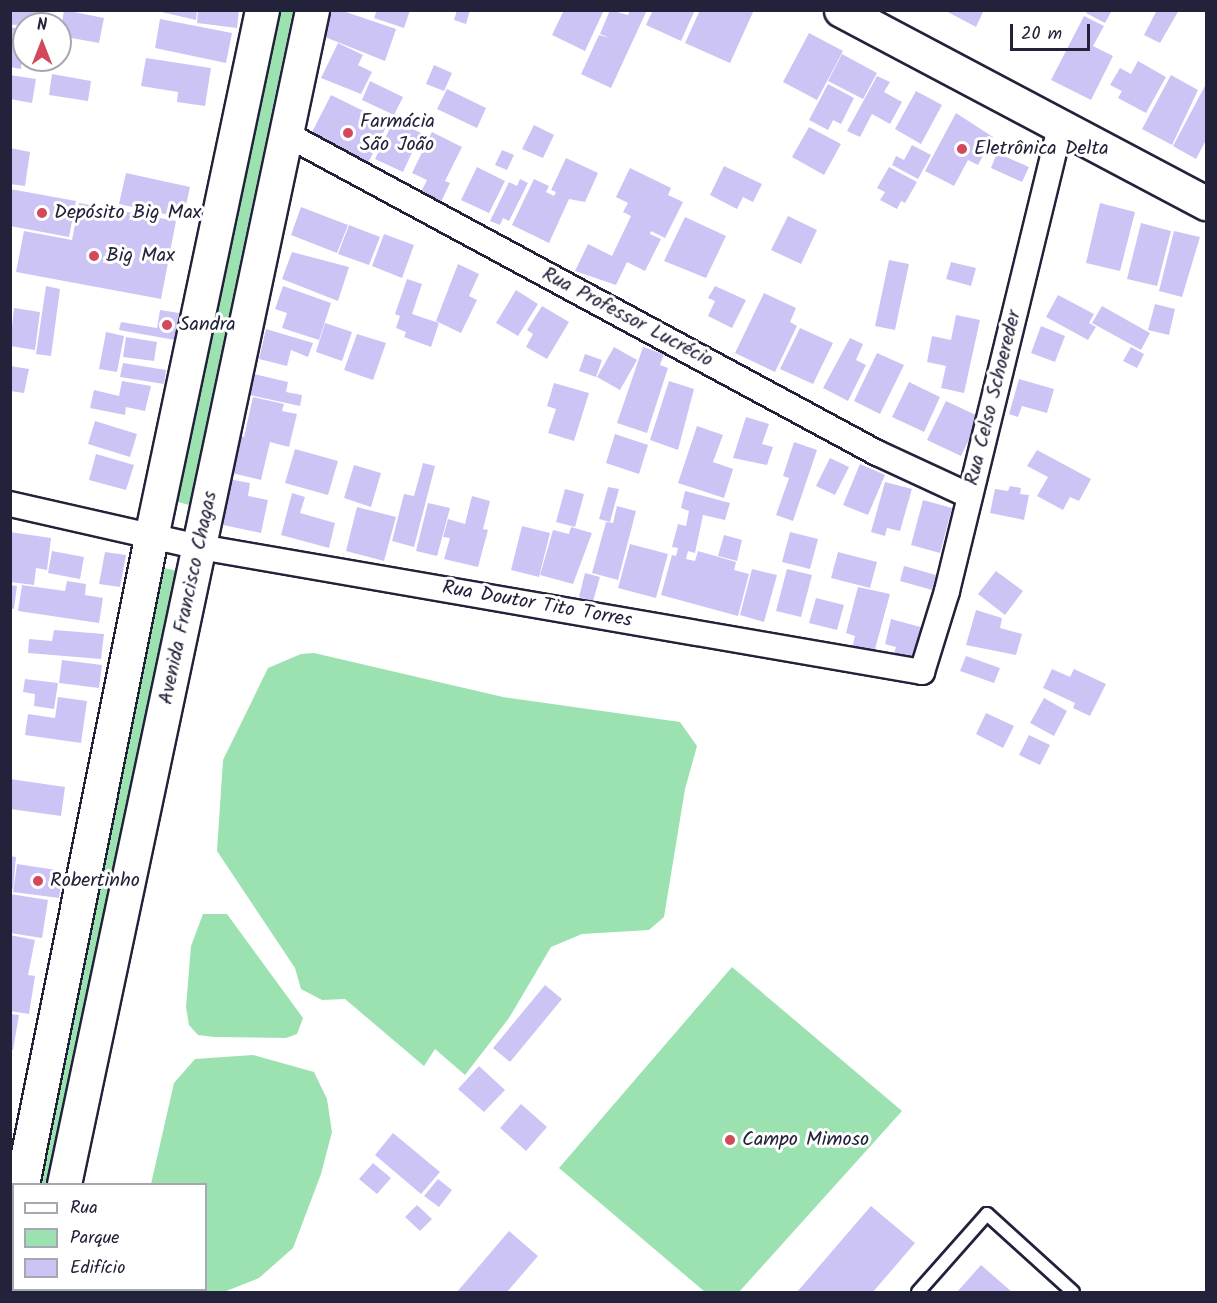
<!DOCTYPE html>
<html>
<head>
<meta charset="utf-8">
<style>
	body { margin:0 }
	#map { position:relative; width:1217px; height:1303px; overflow:hidden; background:#fff; font-family:Kalam,sans-serif }
	div>[style] { position:absolute }
	.green>* { inset:0; background:#9be2b0 }
	.building>* { inset:0; background:#cdc4f6 }
	.roads { filter:drop-shadow(2px 0 #22223b) drop-shadow(-2px 0 #22223b) drop-shadow(0 2px #22223b) drop-shadow(0 -2px #22223b) }
	.lane>* { height:12px; margin:-6px; padding:0 6px; transform-origin:6px; border-radius:6px; background:#fff }
	.street>* { height:24px; margin:-12px; padding:0 12px; transform-origin:12px; border-radius:12px; background:#fff }
	.secondary>* { height:33px; margin:-16.5px; padding:0 16.5px; transform-origin:16.5px; border-radius:16.5px; background:#fff }
	.dots>* { width:16px; height:16px; translate:-50% -50%; box-sizing:border-box; border:3px solid #fff; border-radius:50% }
	span { translate:-50% -50%; white-space:nowrap; text-align:center; line-height:1.15; -webkit-text-stroke:6px #fff; paint-order:stroke }
	.poi-label { font-size:20px; color:#22223b }
	.left { translate:0 -50%; text-align:left }
	.street-label { font-size:20px; color:#22223b }
	.frame { position:absolute; inset:0; border:12px solid #22223b; pointer-events:none }
	.legend { position:absolute; left:12px; top:1183px; width:195px; height:108px; box-sizing:border-box; background:#fff; border:2px solid #a7a7b1; margin:0; padding:8px 10px; list-style:none; font-size:18px; color:#22223b }
	.legend li { display:flex; align-items:center; gap:12px; height:30px }
	.legend b { width:30px; border:2px solid #a7a7b1 }
	.north { position:absolute; left:12px; top:12px; width:60px; height:60px; box-sizing:border-box; background:#fff; border:2px solid #a7a7b1; border-radius:50%; rotate:0deg; font-size:16px; font-weight:700; line-height:24px; text-align:center; color:#22223b }
	.north::after { content:''; display:block; margin:auto; width:21px; height:27px; background:#d1495b; clip-path:polygon(50% 0,100% 100%,50% 72%,0 100%) }
	.scale { position:absolute; left:1010px; top:24px; width:80px; height:27px; box-sizing:border-box; border:3px solid #22223b; border-top:0; padding-left:8px; font-size:18px; line-height:21px; white-space:nowrap; color:#22223b; -webkit-text-stroke:4px #fff; paint-order:stroke }
</style>
</head>
<body>
<div id="map">
	<div class="green">
		<i style="clip-path:polygon(278px 11px,293px 11px,189px 505px,175px 501px)"></i>
		<i style="clip-path:polygon(164px 568px,178px 571px,49px 1184px,33px 1184px)"></i>
		<i style="clip-path:polygon(314px 653px,503px 697px,680px 722px,697px 746px,685px 789px,664px 917px,649px 930px,582px 934px,551px 947px,509px 1018px,465px 1075px,435px 1049px,424px 1066px,345px 999px,322px 1000px,301px 989px,295px 968px,217px 851px,223px 760px,251px 703px,268px 668px,301px 654px)"></i>
		<i style="clip-path:polygon(203px 914px,227px 914px,303px 1018px,297px 1034px,286px 1038px,214px 1037px,198px 1035px,189px 1025px,186px 1007px,191px 946px)"></i>
		<i style="clip-path:polygon(732px 967px,902px 1111px,739px 1292px,705px 1292px,559px 1168px)"></i>
		<i style="clip-path:polygon(253px 1055px,314px 1072px,327px 1099px,332px 1132px,321px 1174px,293px 1248px,259px 1278px,224px 1292px,131px 1292px,206px 1290px,206px 1184px,151px 1184px,174px 1083px,195px 1059px)"></i>
	</div>
	<div class="building">
		<i style="clip-path:polygon(10px 10px,41px 10px,39px 24px,10px 25px)"></i>
		<i style="clip-path:polygon(64px 10px,104px 18px,99px 43px,60px 36px)"></i>
		<i style="clip-path:polygon(153px 10px,197px 10px,196px 20px)"></i>
		<i style="clip-path:polygon(198px 10px,239px 10px,237px 28px,197px 23px)"></i>
		<i style="clip-path:polygon(328px 10px,340px 10px,396px 29px,385px 61px,320px 35px)"></i>
		<i style="clip-path:polygon(377px 10px,410px 10px,404px 28px,374px 18px)"></i>
		<i style="clip-path:polygon(457px 10px,470px 10px,466px 24px,454px 20px)"></i>
		<i style="clip-path:polygon(564px 10px,604px 10px,585px 51px,552px 35px)"></i>
		<i style="clip-path:polygon(610px 10px,628px 15px,630px 10px,647px 10px,611px 88px,581px 74px,599px 35px,610px 38px,600px 34px)"></i>
		<i style="clip-path:polygon(653px 10px,695px 10px,681px 41px,646px 25px)"></i>
		<i style="clip-path:polygon(700px 10px,754px 10px,730px 63px,685px 43px)"></i>
		<i style="clip-path:polygon(944px 10px,984px 10px,976px 27px)"></i>
		<i style="clip-path:polygon(1088px 10px,1112px 10px,1105px 23px,1086px 13px)"></i>
		<i style="clip-path:polygon(1157px 10px,1179px 10px,1160px 43px,1144px 35px)"></i>
		<i style="clip-path:polygon(1084px 16px,1104px 26px,1093px 46px,1113px 56px,1091px 100px,1051px 80px)"></i>
		<i style="clip-path:polygon(160px 19px,232px 33px,226px 63px,155px 48px)"></i>
		<i style="clip-path:polygon(10px 27px,24px 30px,21px 69px,10px 67px)"></i>
		<i style="clip-path:polygon(809px 33px,843px 51px,817px 100px,783px 82px)"></i>
		<i style="clip-path:polygon(338px 43px,363px 55px,358px 65px,372px 72px,361px 94px,321px 78px)"></i>
		<i style="clip-path:polygon(842px 54px,877px 73px,863px 99px,828px 81px)"></i>
		<i style="clip-path:polygon(146px 58px,211px 68px,205px 106px,177px 102px,178px 92px,141px 86px)"></i>
		<i style="clip-path:polygon(1138px 61px,1166px 77px,1146px 113px,1118px 98px,1122px 91px,1110px 85px,1120px 68px,1131px 74px)"></i>
		<i style="clip-path:polygon(434px 65px,452px 73px,444px 91px,426px 84px)"></i>
		<i style="clip-path:polygon(52px 74px,91px 81px,88px 101px,49px 95px)"></i>
		<i style="clip-path:polygon(10px 75px,36px 79px,32px 103px,10px 99px)"></i>
		<i style="clip-path:polygon(1171px 75px,1198px 90px,1172px 145px,1142px 129px)"></i>
		<i style="clip-path:polygon(877px 76px,890px 82px,884px 92px,902px 102px,890px 124px,872px 114px,860px 137px,847px 131px)"></i>
		<i style="clip-path:polygon(370px 81px,403px 97px,394px 115px,362px 100px)"></i>
		<i style="clip-path:polygon(828px 84px,854px 98px,841px 124px,833px 120px,828px 130px,809px 120px)"></i>
		<i style="clip-path:polygon(1206px 84px,1206px 140px,1196px 159px,1173px 146px)"></i>
		<i style="clip-path:polygon(447px 89px,486px 108px,477px 128px,437px 109px)"></i>
		<i style="clip-path:polygon(916px 91px,942px 105px,921px 144px,895px 129px)"></i>
		<i style="clip-path:polygon(331px 95px,388px 123px,364px 171px,307px 142px)"></i>
		<i style="clip-path:polygon(956px 113px,993px 137px,978px 165px,968px 160px,954px 186px,925px 171px)"></i>
		<i style="clip-path:polygon(394px 120px,421px 133px,403px 172px,375px 159px)"></i>
		<i style="clip-path:polygon(534px 125px,554px 135px,543px 158px,522px 149px)"></i>
		<i style="clip-path:polygon(809px 127px,841px 144px,824px 175px,792px 157px)"></i>
		<i style="clip-path:polygon(432px 132px,462px 147px,445px 181px,450px 183px,440px 204px,420px 194px,427px 180px,412px 173px)"></i>
		<i style="clip-path:polygon(912px 145px,931px 155px,918px 179px,892px 165px,896px 156px,904px 160px)"></i>
		<i style="clip-path:polygon(10px 148px,30px 152px,25px 186px,10px 184px)"></i>
		<i style="clip-path:polygon(502px 150px,514px 155px,507px 170px,495px 165px)"></i>
		<i style="clip-path:polygon(997px 153px,1029px 167px,1022px 182px,991px 168px)"></i>
		<i style="clip-path:polygon(566px 158px,598px 173px,585px 202px,569px 199px,549px 243px,512px 225px,534px 179px,549px 186px,546px 192px,554px 196px,556px 192px,551px 190px)"></i>
		<i style="clip-path:polygon(724px 166px,762px 184px,753px 202px,743px 197px,737px 209px,710px 195px)"></i>
		<i style="clip-path:polygon(477px 167px,505px 181px,489px 213px,461px 200px)"></i>
		<i style="clip-path:polygon(889px 167px,917px 182px,905px 203px,901px 201px,897px 209px,880px 200px,885px 192px,877px 188px)"></i>
		<i style="clip-path:polygon(630px 168px,671px 188px,668px 195px,683px 202px,665px 238px,651px 231px,650px 234px,661px 239px,645px 271px,627px 262px,616px 285px,575px 271px,588px 244px,612px 256px,631px 216px,623px 212px,628px 203px,616px 197px)"></i>
		<i style="clip-path:polygon(126px 173px,190px 187px,183px 218px,119px 204px)"></i>
		<i style="clip-path:polygon(520px 179px,528px 183px,509px 221px,503px 218px,500px 225px,490px 221px,509px 182px,517px 186px)"></i>
		<i style="clip-path:polygon(10px 189px,76px 201px,69px 237px,10px 226px)"></i>
		<i style="clip-path:polygon(79px 203px,176px 221px,161px 299px,16px 272px,24px 231px,72px 240px)"></i>
		<i style="clip-path:polygon(1100px 203px,1135px 212px,1120px 271px,1086px 263px)"></i>
		<i style="clip-path:polygon(301px 207px,348px 225px,337px 253px,291px 235px)"></i>
		<i style="clip-path:polygon(788px 216px,817px 230px,801px 264px,771px 250px)"></i>
		<i style="clip-path:polygon(685px 217px,726px 236px,706px 278px,664px 261px)"></i>
		<i style="clip-path:polygon(1141px 223px,1171px 231px,1157px 286px,1127px 279px)"></i>
		<i style="clip-path:polygon(349px 225px,380px 237px,369px 265px,338px 254px)"></i>
		<i style="clip-path:polygon(1174px 231px,1200px 237px,1182px 297px,1159px 291px)"></i>
		<i style="clip-path:polygon(384px 234px,414px 245px,402px 278px,372px 266px)"></i>
		<i style="clip-path:polygon(292px 252px,349px 267px,338px 301px,282px 279px)"></i>
		<i style="clip-path:polygon(889px 260px,909px 264px,895px 330px,875px 326px)"></i>
		<i style="clip-path:polygon(951px 262px,976px 268px,971px 286px,946px 279px)"></i>
		<i style="clip-path:polygon(458px 264px,479px 274px,469px 296px,477px 300px,461px 333px,436px 321px)"></i>
		<i style="clip-path:polygon(407px 279px,422px 284px,412px 314px,439px 323px,431px 347px,404px 337px,406px 332px,396px 328px,400px 316px,395px 314px)"></i>
		<i style="clip-path:polygon(46px 286px,60px 289px,51px 356px,36px 354px)"></i>
		<i style="clip-path:polygon(283px 286px,331px 303px,319px 340px,282px 328px,287px 313px,275px 309px)"></i>
		<i style="clip-path:polygon(715px 286px,746px 300px,732px 328px,708px 316px,715px 301px,708px 298px)"></i>
		<i style="clip-path:polygon(516px 290px,538px 304px,518px 336px,496px 323px)"></i>
		<i style="clip-path:polygon(764px 293px,796px 308px,790px 322px,797px 326px,775px 372px,735px 353px)"></i>
		<i style="clip-path:polygon(1058px 295px,1094px 314px,1089px 323px,1096px 327px,1088px 340px,1046px 317px)"></i>
		<i style="clip-path:polygon(1155px 304px,1175px 309px,1169px 335px,1148px 330px)"></i>
		<i style="clip-path:polygon(542px 306px,569px 322px,547px 359px,526px 347px,533px 334px,527px 330px)"></i>
		<i style="clip-path:polygon(1102px 306px,1150px 333px,1141px 350px,1092px 323px)"></i>
		<i style="clip-path:polygon(14px 308px,40px 312px,35px 350px,10px 346px)"></i>
		<i style="clip-path:polygon(160px 310px,179px 313px,175px 340px,119px 330px,121px 322px,157px 328px)"></i>
		<i style="clip-path:polygon(956px 315px,980px 320px,964px 393px,941px 388px,946px 366px,927px 362px,932px 336px,951px 340px)"></i>
		<i style="clip-path:polygon(325px 323px,352px 332px,342px 361px,316px 352px)"></i>
		<i style="clip-path:polygon(1041px 326px,1065px 336px,1055px 362px,1031px 353px)"></i>
		<i style="clip-path:polygon(800px 328px,833px 343px,813px 384px,780px 369px)"></i>
		<i style="clip-path:polygon(266px 329px,313px 343px,308px 357px,291px 350px,287px 366px,259px 359px)"></i>
		<i style="clip-path:polygon(106px 332px,124px 336px,117px 372px,99px 369px)"></i>
		<i style="clip-path:polygon(357px 334px,386px 343px,373px 380px,344px 370px)"></i>
		<i style="clip-path:polygon(126px 337px,157px 342px,154px 361px,123px 357px)"></i>
		<i style="clip-path:polygon(850px 338px,863px 344px,856px 360px,866px 365px,848px 401px,823px 388px)"></i>
		<i style="clip-path:polygon(614px 347px,637px 360px,620px 390px,597px 377px)"></i>
		<i style="clip-path:polygon(643px 347px,664px 354px,660px 365px,668px 368px,647px 433px,617px 423px)"></i>
		<i style="clip-path:polygon(1131px 347px,1144px 354px,1137px 368px,1123px 361px)"></i>
		<i style="clip-path:polygon(877px 353px,904px 365px,880px 414px,854px 401px)"></i>
		<i style="clip-path:polygon(585px 354px,602px 360px,596px 377px,579px 371px)"></i>
		<i style="clip-path:polygon(123px 363px,166px 370px,164px 384px,120px 377px)"></i>
		<i style="clip-path:polygon(10px 366px,29px 369px,24px 393px,10px 391px)"></i>
		<i style="clip-path:polygon(254px 374px,288px 382px,286px 392px,302px 395px,300px 406px,250px 395px)"></i>
		<i style="clip-path:polygon(1019px 379px,1054px 389px,1047px 413px,1022px 406px,1018px 417px,1009px 414px)"></i>
		<i style="clip-path:polygon(122px 381px,151px 386px,145px 411px,126px 407px,125px 415px,90px 408px,94px 390px,119px 396px)"></i>
		<i style="clip-path:polygon(669px 381px,694px 389px,678px 450px,650px 440px)"></i>
		<i style="clip-path:polygon(909px 382px,940px 397px,924px 432px,892px 417px)"></i>
		<i style="clip-path:polygon(554px 383px,589px 393px,574px 441px,548px 433px,556px 409px,547px 406px)"></i>
		<i style="clip-path:polygon(253px 397px,284px 404px,282px 411px,297px 414px,289px 447px,270px 442px,261px 480px,223px 471px,232px 434px,244px 437px)"></i>
		<i style="clip-path:polygon(946px 401px,980px 417px,961px 456px,927px 440px)"></i>
		<i style="clip-path:polygon(746px 417px,769px 424px,762px 444px,773px 447px,767px 465px,733px 458px)"></i>
		<i style="clip-path:polygon(95px 421px,137px 434px,130px 457px,88px 444px)"></i>
		<i style="clip-path:polygon(697px 426px,723px 435px,713px 462px,733px 469px,724px 498px,678px 483px)"></i>
		<i style="clip-path:polygon(615px 434px,648px 445px,639px 474px,606px 463px)"></i>
		<i style="clip-path:polygon(794px 442px,817px 450px,793px 521px,776px 515px,789px 478px,783px 476px)"></i>
		<i style="clip-path:polygon(295px 449px,338px 461px,328px 495px,285px 483px)"></i>
		<i style="clip-path:polygon(1037px 450px,1091px 479px,1079px 501px,1070px 497px,1063px 510px,1037px 496px,1048px 477px,1027px 466px)"></i>
		<i style="clip-path:polygon(96px 454px,134px 465px,126px 490px,89px 480px)"></i>
		<i style="clip-path:polygon(830px 458px,849px 467px,835px 495px,816px 486px)"></i>
		<i style="clip-path:polygon(423px 463px,435px 466px,414px 547px,392px 541px,404px 494px,414px 496px)"></i>
		<i style="clip-path:polygon(860px 464px,885px 475px,868px 515px,843px 505px)"></i>
		<i style="clip-path:polygon(354px 465px,381px 473px,371px 507px,344px 498px)"></i>
		<i style="clip-path:polygon(223px 478px,250px 483px,248px 496px,268px 500px,261px 533px,214px 523px)"></i>
		<i style="clip-path:polygon(885px 482px,912px 489px,900px 531px,887px 528px,885px 536px,871px 532px)"></i>
		<i style="clip-path:polygon(1010px 486px,1021px 488px,1020px 494px,1029px 495px,1024px 520px,990px 513px,995px 489px,1008px 491px)"></i>
		<i style="clip-path:polygon(608px 487px,619px 489px,610px 522px,599px 519px)"></i>
		<i style="clip-path:polygon(565px 489px,584px 494px,575px 527px,556px 522px)"></i>
		<i style="clip-path:polygon(685px 491px,730px 503px,725px 520px,703px 515px,695px 553px,688px 551px,686px 559px,695px 561px,698px 551px,736px 562px,734px 570px,749px 574px,738px 616px,661px 595px,672px 555px,676px 556px,678px 548px,672px 547px,678px 524px,686px 526px,689px 511px,681px 508px)"></i>
		<i style="clip-path:polygon(292px 493px,305px 497px,300px 513px,335px 523px,329px 548px,281px 535px)"></i>
		<i style="clip-path:polygon(472px 496px,490px 501px,483px 529px,488px 530px,478px 567px,444px 559px,450px 538px,443px 537px,448px 519px,465px 524px)"></i>
		<i style="clip-path:polygon(923px 500px,952px 508px,940px 553px,911px 545px)"></i>
		<i style="clip-path:polygon(428px 503px,450px 508px,437px 556px,416px 551px)"></i>
		<i style="clip-path:polygon(617px 506px,636px 511px,618px 580px,592px 573px,606px 522px,613px 523px)"></i>
		<i style="clip-path:polygon(357px 507px,396px 517px,384px 561px,346px 551px)"></i>
		<i style="clip-path:polygon(522px 526px,550px 533px,539px 577px,511px 570px)"></i>
		<i style="clip-path:polygon(571px 527px,592px 533px,573px 584px,540px 575px,553px 530px,569px 534px)"></i>
		<i style="clip-path:polygon(10px 532px,51px 538px,47px 570px,36px 568px,34px 585px,10px 582px)"></i>
		<i style="clip-path:polygon(790px 532px,818px 539px,810px 569px,782px 562px)"></i>
		<i style="clip-path:polygon(724px 535px,742px 540px,737px 561px,718px 556px)"></i>
		<i style="clip-path:polygon(630px 544px,668px 554px,656px 598px,618px 588px)"></i>
		<i style="clip-path:polygon(52px 551px,84px 557px,80px 579px,48px 573px)"></i>
		<i style="clip-path:polygon(105px 552px,126px 555px,120px 587px,99px 584px)"></i>
		<i style="clip-path:polygon(838px 552px,877px 562px,870px 588px,831px 578px)"></i>
		<i style="clip-path:polygon(904px 566px,936px 575px,932px 590px,900px 581px)"></i>
		<i style="clip-path:polygon(752px 569px,777px 575px,764px 622px,740px 615px)"></i>
		<i style="clip-path:polygon(787px 569px,812px 575px,801px 617px,776px 611px)"></i>
		<i style="clip-path:polygon(996px 571px,1023px 591px,1005px 615px,978px 594px)"></i>
		<i style="clip-path:polygon(585px 573px,600px 577px,593px 601px,579px 597px)"></i>
		<i style="clip-path:polygon(67px 581px,86px 584px,85px 595px,103px 598px,99px 623px,18px 611px,22px 585px,65px 591px)"></i>
		<i style="clip-path:polygon(10px 585px,17px 586px,14px 609px,10px 608px)"></i>
		<i style="clip-path:polygon(858px 587px,890px 594px,874px 653px,852px 648px,855px 636px,846px 633px)"></i>
		<i style="clip-path:polygon(816px 598px,844px 605px,837px 630px,809px 623px)"></i>
		<i style="clip-path:polygon(976px 610px,1002px 618px,1000px 628px,1022px 634px,1016px 655px,966px 645px)"></i>
		<i style="clip-path:polygon(891px 619px,924px 628px,914px 665px,892px 659px,896px 647px,885px 644px)"></i>
		<i style="clip-path:polygon(54px 630px,104px 634px,101px 659px,28px 653px,29px 639px,52px 641px)"></i>
		<i style="clip-path:polygon(966px 656px,1000px 668px,994px 683px,960px 671px)"></i>
		<i style="clip-path:polygon(62px 660px,102px 665px,99px 688px,59px 683px)"></i>
		<i style="clip-path:polygon(1052px 669px,1070px 677px,1074px 669px,1106px 684px,1090px 716px,1073px 708px,1075px 703px,1043px 688px)"></i>
		<i style="clip-path:polygon(25px 679px,58px 683px,54px 709px,34px 706px,35px 694px,23px 692px)"></i>
		<i style="clip-path:polygon(58px 697px,87px 701px,81px 743px,25px 735px,28px 714px,55px 718px)"></i>
		<i style="clip-path:polygon(1044px 698px,1067px 711px,1054px 736px,1030px 723px)"></i>
		<i style="clip-path:polygon(986px 713px,1014px 726px,1003px 748px,976px 734px)"></i>
		<i style="clip-path:polygon(1029px 735px,1050px 745px,1040px 765px,1019px 755px)"></i>
		<i style="clip-path:polygon(10px 779px,65px 787px,61px 816px,10px 809px)"></i>
		<i style="clip-path:polygon(10px 856px,16px 857px,13px 889px,10px 888px)"></i>
		<i style="clip-path:polygon(17px 864px,63px 871px,59px 898px,13px 892px)"></i>
		<i style="clip-path:polygon(10px 894px,48px 900px,42px 938px,10px 933px)"></i>
		<i style="clip-path:polygon(10px 935px,35px 940px,28px 975px,35px 976px,29px 1014px,10px 1011px)"></i>
		<i style="clip-path:polygon(545px 985px,562px 999px,510px 1062px,493px 1048px)"></i>
		<i style="clip-path:polygon(10px 1014px,19px 1015px,13px 1050px,10px 1050px)"></i>
		<i style="clip-path:polygon(479px 1066px,505px 1090px,484px 1112px,458px 1089px)"></i>
		<i style="clip-path:polygon(521px 1104px,547px 1127px,526px 1151px,500px 1128px)"></i>
		<i style="clip-path:polygon(393px 1133px,440px 1172px,421px 1194px,375px 1155px)"></i>
		<i style="clip-path:polygon(373px 1163px,391px 1178px,377px 1194px,359px 1179px)"></i>
		<i style="clip-path:polygon(438px 1179px,452px 1190px,439px 1207px,424px 1196px)"></i>
		<i style="clip-path:polygon(417px 1205px,432px 1219px,420px 1231px,405px 1217px)"></i>
		<i style="clip-path:polygon(871px 1206px,915px 1243px,873px 1292px,797px 1292px)"></i>
		<i style="clip-path:polygon(509px 1231px,538px 1256px,507px 1292px,457px 1292px)"></i>
		<i style="clip-path:polygon(981px 1265px,1012px 1292px,957px 1292px)"></i>
	</div>
	<div class="roads">
		<div class="lane">
			<i style="left:918px;top:1292px;width:104px;rotate:-48.5deg"></i>
			<i style="left:987px;top:1214px;width:116px;rotate:42.2deg"></i>
		</div>
		<div class="street">
			<i style="left:286px;top:134px;width:672px;rotate:28.36deg"></i>
			<i style="left:877px;top:453px;width:102px;rotate:24.8deg"></i>
			<i style="left:10px;top:504px;width:195px;rotate:12.8deg"></i>
			<i style="left:200px;top:547px;width:733px;rotate:9.82deg"></i>
			<i style="left:922px;top:672px;width:85px;rotate:-72.8deg"></i>
			<i style="left:947px;top:591px;width:481px;rotate:-76.3deg"></i>
		</div>
		<div class="secondary">
			<i style="left:841px;top:10px;width:413px;rotate:27.9deg"></i>
			<i style="left:22px;top:1184px;width:660px;rotate:-78.72deg"></i>
			<i style="left:151px;top:537px;width:539px;rotate:-78.11deg"></i>
			<i style="left:64px;top:1184px;width:1200px;rotate:-78.07deg"></i>
			<i style="left:10px;top:1238px;width:15px;rotate:-74deg"></i>
			<i style="left:40px;top:1292px;width:2px;rotate:-63deg"></i>
		</div>
	</div>
	<div class="dots">
		<i style="left:348px;top:133px;background:#d1495b"></i>
		<i style="left:962px;top:149px;background:#d1495b"></i>
		<i style="left:42px;top:213px;background:#d1495b"></i>
		<i style="left:94px;top:256px;background:#d1495b"></i>
		<i style="left:167px;top:325px;background:#d1495b"></i>
		<i style="left:38px;top:881px;background:#d1495b"></i>
		<i style="left:730px;top:1140px;background:#d1495b"></i>
	</div>
	<div class="poi-label">
		<span class="left" style="left:360px;top:134px">Farmácia<br>São João</span>
		<span class="left" style="left:974px;top:149px">Eletrônica Delta</span>
		<span class="left" style="left:54px;top:213px">Depósito Big Max</span>
		<span class="left" style="left:106px;top:256px">Big Max</span>
		<span class="left" style="left:179px;top:325px">Sandra</span>
		<span class="left" style="left:50px;top:881px">Robertinho</span>
		<span class="left" style="left:742px;top:1140px">Campo Mimoso</span>
	</div>
	<div class="street-label">
		<span style="left:627px;top:318px;rotate:28deg">Rua Professor Lucrécio</span>
		<span style="left:994px;top:398px;rotate:-76deg">Rua Celso Schoereder</span>
		<span style="left:189px;top:598px;rotate:-78deg">Avenida Francisco Chagas</span>
		<span style="left:537px;top:605px;rotate:10deg">Rua Doutor Tito Torres</span>
	</div>
	<div class="frame"></div>
	<ul class="legend">
	<li><b style="height:8px;background:#fff"></b>Rua</li>
	<li><b style="height:16px;background:#9be2b0"></b>Parque</li>
	<li><b style="height:16px;background:#cdc4f6"></b>Edifício</li>
	</ul>
	<div class="north">N</div>
	<div class="scale">20 m</div>
</div>
</body>
</html>
